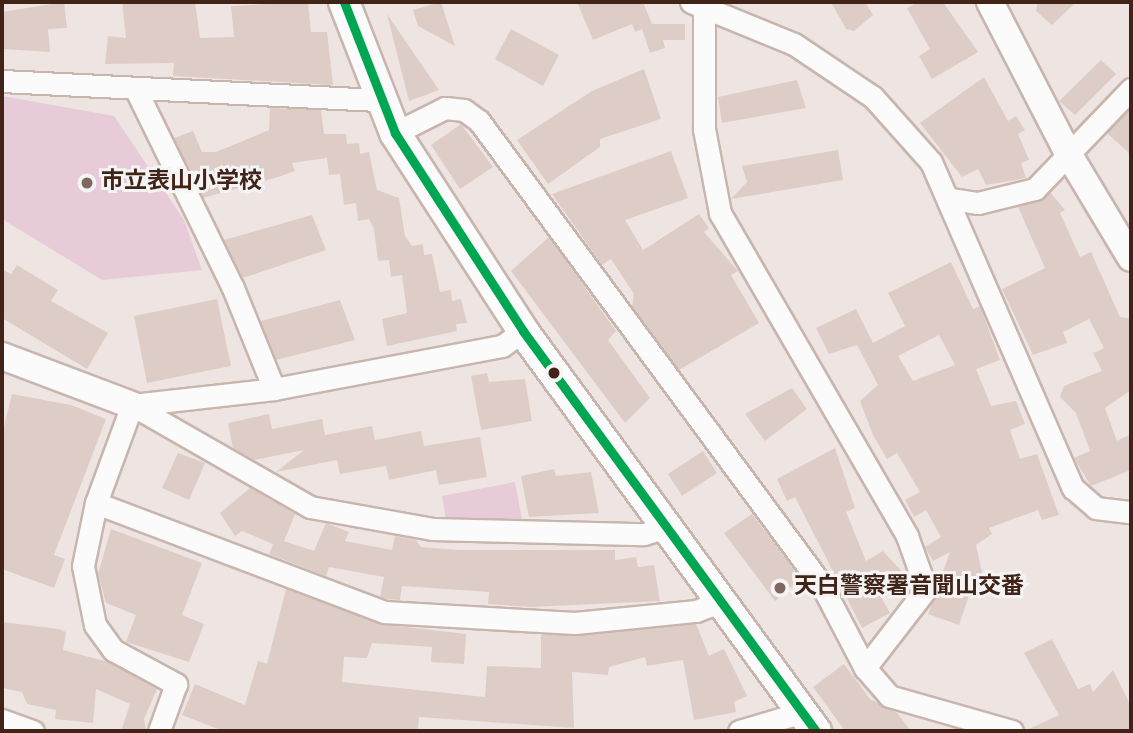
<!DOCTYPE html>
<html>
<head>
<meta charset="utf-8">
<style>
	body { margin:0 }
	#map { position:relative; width:1133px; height:733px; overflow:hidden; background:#eee5e2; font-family:Overpass,"Noto Sans JP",sans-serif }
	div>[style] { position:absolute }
	.green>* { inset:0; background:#e7cbd8 }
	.building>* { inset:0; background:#decdc7 }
	.roads { filter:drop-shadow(2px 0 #c8b6ae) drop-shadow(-2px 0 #c8b6ae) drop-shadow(0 2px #c8b6ae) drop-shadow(0 -2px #c8b6ae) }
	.minor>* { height:21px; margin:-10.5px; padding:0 10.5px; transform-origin:10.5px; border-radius:10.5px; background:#fcfbfb }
	.tertiary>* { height:26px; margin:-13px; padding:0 13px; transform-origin:13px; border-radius:13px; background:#fcfbfb }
	.secondary>* { height:30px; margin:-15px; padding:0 15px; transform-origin:15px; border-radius:15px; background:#fcfbfb }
	.bus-1>* { height:9px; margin:-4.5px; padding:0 4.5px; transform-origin:4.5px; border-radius:4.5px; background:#00a651 }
	.dots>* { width:19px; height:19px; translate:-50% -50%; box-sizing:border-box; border:4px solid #f4f4f4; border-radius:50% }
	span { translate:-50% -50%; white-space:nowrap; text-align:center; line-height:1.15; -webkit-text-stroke:6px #f4f4f4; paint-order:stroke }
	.poi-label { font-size:23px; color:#412317; font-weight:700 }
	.left { translate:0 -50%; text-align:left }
	.frame { position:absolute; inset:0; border:4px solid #412317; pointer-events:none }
</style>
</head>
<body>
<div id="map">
	<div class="green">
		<i style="clip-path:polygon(2px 96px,114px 116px,184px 220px,202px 270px,102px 280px,2px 219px)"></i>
		<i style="clip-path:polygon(515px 482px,523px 525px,447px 525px,442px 496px)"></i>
	</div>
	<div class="building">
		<i style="clip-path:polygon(64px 2px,67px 28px,48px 29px,50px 52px,2px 49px,2px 12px)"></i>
		<i style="clip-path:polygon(122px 2px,195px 2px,200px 38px,234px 37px,231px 6px,308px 2px,311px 32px,327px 32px,333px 85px,173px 76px,174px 63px,105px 64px,108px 36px,126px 38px)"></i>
		<i style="clip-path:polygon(441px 2px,455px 46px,418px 26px,413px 10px)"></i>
		<i style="clip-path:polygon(577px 2px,643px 2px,652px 24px,685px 24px,685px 40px,663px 40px,665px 48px,650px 53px,642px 29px,635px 32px,632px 24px,593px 40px)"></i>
		<i style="clip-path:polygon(831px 2px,865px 2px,873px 15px,854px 31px,846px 29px)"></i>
		<i style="clip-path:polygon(918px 2px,943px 2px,978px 52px,932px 79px,919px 56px,930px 49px,907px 8px)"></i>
		<i style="clip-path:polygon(1038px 2px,1076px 2px,1052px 25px,1036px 11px)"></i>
		<i style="clip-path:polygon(387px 14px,439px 90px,409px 101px)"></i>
		<i style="clip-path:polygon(511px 29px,559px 55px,543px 86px,495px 59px)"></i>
		<i style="clip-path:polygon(1101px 60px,1116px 74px,1075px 115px,1059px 101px)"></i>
		<i style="clip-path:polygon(644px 69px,661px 119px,600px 139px,600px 147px,548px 184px,517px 140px,592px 91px)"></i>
		<i style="clip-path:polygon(984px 77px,1008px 121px,1016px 116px,1025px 130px,1018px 134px,1029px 160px,1021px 163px,1026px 178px,986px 185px,978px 169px,962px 177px,920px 123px)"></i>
		<i style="clip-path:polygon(797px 80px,806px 108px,722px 123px,718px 97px)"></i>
		<i style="clip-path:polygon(270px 108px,321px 110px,324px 134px,346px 134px,347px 144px,359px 143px,360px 154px,369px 152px,377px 190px,399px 198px,405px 236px,412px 246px,423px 244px,424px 255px,432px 254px,440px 292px,451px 290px,452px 301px,461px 299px,467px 323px,456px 324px,457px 331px,387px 346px,382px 319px,407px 313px,402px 275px,391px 277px,389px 260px,378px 261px,374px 229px,369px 219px,358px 221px,356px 203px,344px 205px,340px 174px,329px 175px,327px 158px,292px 163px,295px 171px,278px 177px,203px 198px,174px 138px,193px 131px,202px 152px,216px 152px,269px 130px)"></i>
		<i style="clip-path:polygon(1131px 108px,1131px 155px,1107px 133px)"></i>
		<i style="clip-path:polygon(461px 124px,493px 167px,460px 189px,431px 145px)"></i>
		<i style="clip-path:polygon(838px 150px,843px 180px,731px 199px,747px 182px,742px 166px)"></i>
		<i style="clip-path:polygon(671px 151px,688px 198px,625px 220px,643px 250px,699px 214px,709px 228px,704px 232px,738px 271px,731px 275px,759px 323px,679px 370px,632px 306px,634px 294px,611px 259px,602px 265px,552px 194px)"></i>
		<i style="clip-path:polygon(1050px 192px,1065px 210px,1060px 213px,1080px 257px,1091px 252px,1120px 317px,1131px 319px,1131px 390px,1105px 408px,1117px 441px,1131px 434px,1131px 470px,1091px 486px,1074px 458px,1090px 451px,1076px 413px,1060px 397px,1064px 386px,1102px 371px,1093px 353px,1104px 348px,1089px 319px,1063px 332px,1067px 343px,1033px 355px,1002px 289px,1045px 268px,1018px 207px)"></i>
		<i style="clip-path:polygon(312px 215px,326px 250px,243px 278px,224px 240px)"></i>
		<i style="clip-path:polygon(549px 237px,616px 331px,608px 340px,650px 398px,625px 423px,511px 271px)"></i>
		<i style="clip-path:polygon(evenodd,951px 262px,973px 309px,980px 306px,1000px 360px,976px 369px,991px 406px,1016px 401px,1025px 424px,1010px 430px,1020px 459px,1037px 454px,1059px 515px,1042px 520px,1038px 510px,989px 528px,992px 534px,976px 545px,986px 590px,970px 593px,959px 625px,928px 614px,950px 552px,933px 561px,925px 547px,941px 537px,926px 510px,914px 517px,905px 500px,920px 492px,897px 453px,887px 459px,873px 435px,860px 401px,878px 385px,857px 345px,829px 354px,816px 328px,856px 309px,873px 343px,905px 326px,888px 293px,951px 262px,939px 335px,955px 365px,913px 381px,898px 356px,939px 335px)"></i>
		<i style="clip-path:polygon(17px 265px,58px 290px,51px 301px,108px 333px,87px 369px,2px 318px,2px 269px,11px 274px)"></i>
		<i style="clip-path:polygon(217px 299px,231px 366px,147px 383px,134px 316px)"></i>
		<i style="clip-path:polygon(340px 300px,355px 340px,276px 360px,261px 321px)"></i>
		<i style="clip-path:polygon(487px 373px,489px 382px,525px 379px,532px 421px,481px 430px,471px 376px)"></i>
		<i style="clip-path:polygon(792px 388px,807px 409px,765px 441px,745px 414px)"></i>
		<i style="clip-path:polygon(12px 394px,71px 405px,106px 419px,54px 555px,65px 559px,54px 588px,2px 569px,2px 435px)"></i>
		<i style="clip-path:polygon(269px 414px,272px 429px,322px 419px,325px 435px,372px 426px,375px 440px,421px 431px,424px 446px,480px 437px,487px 477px,439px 485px,436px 470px,389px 480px,386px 466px,340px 474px,337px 460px,276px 472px,304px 450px,254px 460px,233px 448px,228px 423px)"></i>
		<i style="clip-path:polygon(835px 448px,855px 508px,846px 512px,866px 561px,883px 551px,907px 577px,879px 593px,890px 613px,862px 628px,795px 497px,787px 501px,777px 479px)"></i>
		<i style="clip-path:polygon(703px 451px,717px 473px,682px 496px,668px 474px)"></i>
		<i style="clip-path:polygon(178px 453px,205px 463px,189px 500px,162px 488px)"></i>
		<i style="clip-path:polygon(554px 469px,556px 476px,591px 472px,599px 513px,529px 517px,521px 476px)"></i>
		<i style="clip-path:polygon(250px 488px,295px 514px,284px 541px,314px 551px,326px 523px,349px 532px,345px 541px,392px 550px,395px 536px,416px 540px,421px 547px,460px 550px,615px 550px,615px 560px,636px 557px,638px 567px,654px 565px,660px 601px,531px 607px,488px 604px,489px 592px,402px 586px,400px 600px,387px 599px,380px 597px,384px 577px,329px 567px,326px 576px,269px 554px,273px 544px,242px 531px,235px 536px,220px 513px)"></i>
		<i style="clip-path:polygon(752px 514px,801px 579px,775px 601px,724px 533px)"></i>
		<i style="clip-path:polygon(111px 529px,202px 563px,182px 615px,204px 624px,189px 662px,126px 642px,136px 615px,106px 603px,98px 574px)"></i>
		<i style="clip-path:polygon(286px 589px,380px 624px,466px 634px,464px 664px,431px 662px,432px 647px,372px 643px,367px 658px,344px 657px,342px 682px,485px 697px,487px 666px,541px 668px,541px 635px,696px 624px,709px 656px,724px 649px,747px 696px,734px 702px,736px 712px,694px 720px,683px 660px,647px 666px,645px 657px,609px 667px,608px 675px,572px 672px,574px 728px,419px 717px,418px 729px,393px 731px,223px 731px,182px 715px,195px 684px,245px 705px,258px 661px,267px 664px)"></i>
		<i style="clip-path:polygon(2px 622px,59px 629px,66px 632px,63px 650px,108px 662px,157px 689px,144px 719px,146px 731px,121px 731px,130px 704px,96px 689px,93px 723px,55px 719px,56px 710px,27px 704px,22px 692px,2px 688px)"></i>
		<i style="clip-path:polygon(1052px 639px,1078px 689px,1090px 684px,1093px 692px,1113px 670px,1131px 706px,1131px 731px,1025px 731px,1059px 715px,1024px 653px)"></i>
		<i style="clip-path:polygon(844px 664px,870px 699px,897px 713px,911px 731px,845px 731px,813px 687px)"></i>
	</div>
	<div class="roads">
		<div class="minor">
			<i style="left:691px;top:2px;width:111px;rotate:22.2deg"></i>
			<i style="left:794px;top:44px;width:95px;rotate:33.9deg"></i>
			<i style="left:873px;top:97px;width:87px;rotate:48.3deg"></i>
			<i style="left:931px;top:162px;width:356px;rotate:66.5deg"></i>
			<i style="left:1073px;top:488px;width:30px;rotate:41deg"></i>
			<i style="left:1096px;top:508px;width:35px;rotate:7deg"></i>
			<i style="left:704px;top:10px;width:119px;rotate:90deg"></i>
			<i style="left:704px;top:129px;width:86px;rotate:79.2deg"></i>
			<i style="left:720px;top:213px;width:373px;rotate:59.9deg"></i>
			<i style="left:907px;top:536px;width:56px;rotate:70.3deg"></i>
			<i style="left:926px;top:589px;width:100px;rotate:127.7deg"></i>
			<i style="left:2px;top:81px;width:377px;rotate:2.9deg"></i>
			<i style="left:136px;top:90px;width:220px;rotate:63.9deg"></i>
			<i style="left:233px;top:288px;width:109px;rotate:67.9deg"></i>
			<i style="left:395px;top:133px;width:56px;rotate:-26.6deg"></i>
			<i style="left:445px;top:108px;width:19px;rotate:6deg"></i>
			<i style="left:464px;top:110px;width:19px;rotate:36deg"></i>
			<i style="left:479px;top:121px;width:576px;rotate:53.55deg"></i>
			<i style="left:821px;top:584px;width:95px;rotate:62.4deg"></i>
			<i style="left:865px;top:668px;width:37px;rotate:49deg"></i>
			<i style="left:889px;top:696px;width:128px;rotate:15.9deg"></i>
			<i style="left:952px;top:199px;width:26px;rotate:9deg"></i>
			<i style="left:978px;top:203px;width:59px;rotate:-13.8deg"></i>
			<i style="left:1035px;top:189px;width:139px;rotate:-46.2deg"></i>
			<i style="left:132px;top:405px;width:205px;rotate:29.8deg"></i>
			<i style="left:310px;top:507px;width:124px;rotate:10.2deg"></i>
			<i style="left:432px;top:529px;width:212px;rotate:1.4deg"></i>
			<i style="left:644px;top:534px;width:24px;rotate:-17deg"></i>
			<i style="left:132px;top:405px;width:143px;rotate:-6.4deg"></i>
			<i style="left:274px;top:389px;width:232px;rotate:-10.7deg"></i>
			<i style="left:502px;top:346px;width:26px;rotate:-36deg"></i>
			<i style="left:132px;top:405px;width:104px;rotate:110.2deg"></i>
			<i style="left:96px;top:503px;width:64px;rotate:101.7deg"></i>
			<i style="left:83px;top:566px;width:60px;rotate:78.5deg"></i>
			<i style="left:95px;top:625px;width:31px;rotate:54deg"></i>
			<i style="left:113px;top:650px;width:72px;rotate:28.4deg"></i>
			<i style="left:176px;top:684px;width:50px;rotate:109.9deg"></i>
			<i style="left:96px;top:503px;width:308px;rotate:20.7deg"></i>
			<i style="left:384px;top:612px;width:191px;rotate:3.3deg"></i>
			<i style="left:575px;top:623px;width:122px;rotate:-5.7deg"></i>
			<i style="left:696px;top:611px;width:25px;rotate:-21deg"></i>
			<i style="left:2px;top:720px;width:33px;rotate:20deg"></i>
			<i style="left:739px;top:731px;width:67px;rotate:-16.5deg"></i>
		</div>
		<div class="tertiary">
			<i style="left:990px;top:2px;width:172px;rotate:62.7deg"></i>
			<i style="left:1069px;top:155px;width:120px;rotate:59deg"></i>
			<i style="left:2px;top:356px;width:139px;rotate:20.7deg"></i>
		</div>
		<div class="secondary">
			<i style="left:344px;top:2px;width:141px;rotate:68.7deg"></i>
			<i style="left:395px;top:133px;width:236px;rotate:57.1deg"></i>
			<i style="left:523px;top:331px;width:496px;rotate:53.8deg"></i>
		</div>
	</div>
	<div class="bus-1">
		<i style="left:344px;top:2px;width:141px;rotate:68.7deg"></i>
		<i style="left:395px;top:133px;width:236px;rotate:57.1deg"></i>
		<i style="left:523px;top:331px;width:496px;rotate:53.8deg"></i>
	</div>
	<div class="dots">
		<i style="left:87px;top:183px;background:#7e675e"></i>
		<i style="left:554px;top:373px;background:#412317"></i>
		<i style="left:780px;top:588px;background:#7e675e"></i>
	</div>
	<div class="poi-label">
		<span class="left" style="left:101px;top:183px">市立表山小学校</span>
		<span class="left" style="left:794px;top:588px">天白警察署音聞山交番</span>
	</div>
	<div class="frame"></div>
</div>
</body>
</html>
